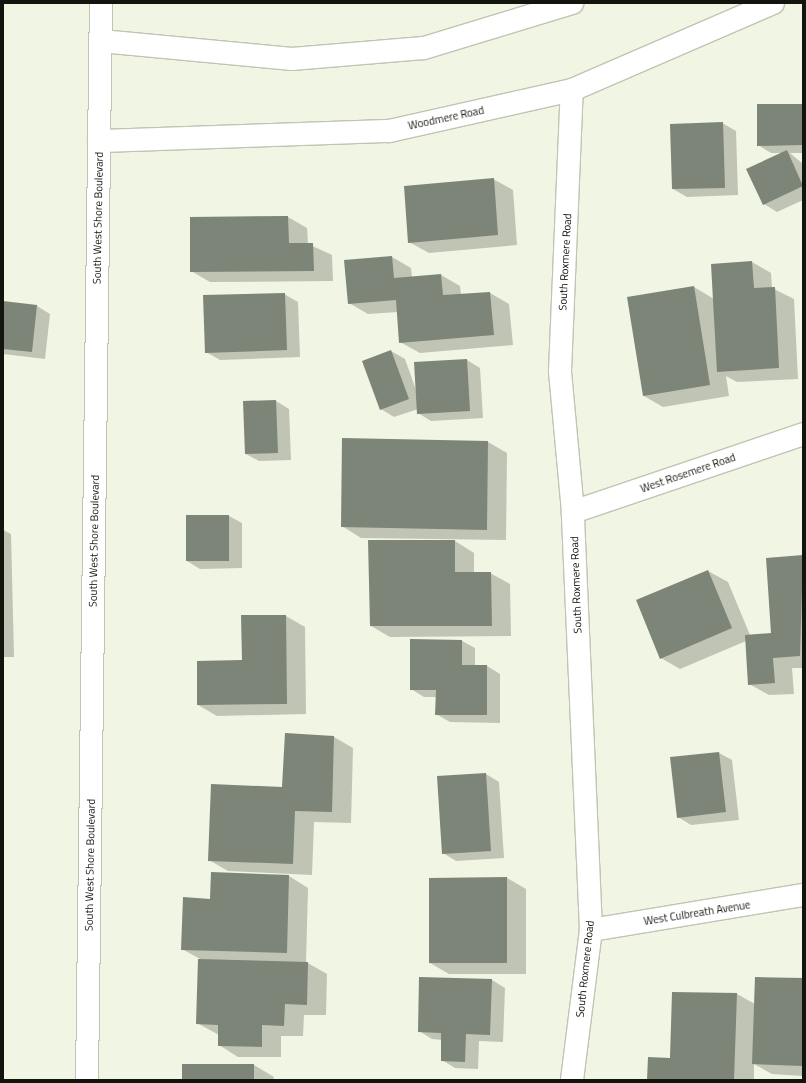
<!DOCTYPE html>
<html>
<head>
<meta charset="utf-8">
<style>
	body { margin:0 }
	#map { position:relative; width:806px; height:1083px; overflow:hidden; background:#f1f5e3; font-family:"Titillium Web",sans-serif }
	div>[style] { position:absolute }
	.shadow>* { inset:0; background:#0003 }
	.building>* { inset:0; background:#7c8577 }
	.roads { filter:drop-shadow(1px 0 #c1c4b3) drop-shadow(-1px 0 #c1c4b3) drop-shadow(0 1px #c1c4b3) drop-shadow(0 -1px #c1c4b3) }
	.minor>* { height:22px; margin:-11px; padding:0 11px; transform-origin:11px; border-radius:11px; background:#fff }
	span { translate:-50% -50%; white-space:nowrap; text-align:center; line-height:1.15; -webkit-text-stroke:4px #fff; paint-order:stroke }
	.street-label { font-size:11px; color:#13140e }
	.frame { position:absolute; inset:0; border:4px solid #13140e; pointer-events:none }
</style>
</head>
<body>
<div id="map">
	<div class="shadow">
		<i style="clip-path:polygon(803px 105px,803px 153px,790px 153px,803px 164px,803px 200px,777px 212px,764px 204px,782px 153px,771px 153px,758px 145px)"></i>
		<i style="clip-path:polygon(722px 123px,736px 131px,738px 195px,687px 197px,673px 189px)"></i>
		<i style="clip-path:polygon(493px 179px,513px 190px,517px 245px,429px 253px,409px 242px)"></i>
		<i style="clip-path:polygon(288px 217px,307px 228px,308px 244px,332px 255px,333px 281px,210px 282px,191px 271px,191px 218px)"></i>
		<i style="clip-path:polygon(392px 257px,411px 268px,412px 277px,441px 275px,460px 286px,461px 295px,490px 293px,509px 304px,513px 345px,420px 353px,400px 342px,398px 312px,368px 314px,349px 303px)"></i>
		<i style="clip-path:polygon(752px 262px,771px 273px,772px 288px,794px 299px,798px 379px,737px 382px,726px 376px,729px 396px,663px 407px,644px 396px,628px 298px,694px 287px,714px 299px)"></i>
		<i style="clip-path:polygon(284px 294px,298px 302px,300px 357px,220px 360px,206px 352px)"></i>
		<i style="clip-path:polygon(3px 302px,37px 306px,50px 314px,45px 359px,3px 354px)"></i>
		<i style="clip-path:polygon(391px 351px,405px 359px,416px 390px,467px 360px,480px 368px,483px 418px,431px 421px,418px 413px,418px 409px,394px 417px,381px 409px)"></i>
		<i style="clip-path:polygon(276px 401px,289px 409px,291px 460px,259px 461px,246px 454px)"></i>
		<i style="clip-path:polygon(343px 439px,488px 442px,507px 453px,506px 540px,361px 538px,342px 526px)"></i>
		<i style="clip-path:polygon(229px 516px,242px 523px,242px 568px,200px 569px,187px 561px)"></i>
		<i style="clip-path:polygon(3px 530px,11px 534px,14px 657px,3px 657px)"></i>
		<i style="clip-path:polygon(455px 541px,474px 553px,474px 573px,490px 573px,510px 584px,511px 636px,390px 637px,371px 626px)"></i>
		<i style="clip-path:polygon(803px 557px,803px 668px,792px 668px,794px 694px,769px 695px,749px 684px,746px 641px,680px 669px,661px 658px,708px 571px,728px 582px,750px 635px,772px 634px,767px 559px)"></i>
		<i style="clip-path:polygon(286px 616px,305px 627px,306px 714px,217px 716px,198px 705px)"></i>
		<i style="clip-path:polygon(462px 641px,475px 648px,475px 666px,487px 666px,500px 674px,500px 723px,450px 722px,436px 714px,437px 697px,424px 697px,411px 689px)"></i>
		<i style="clip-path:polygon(334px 737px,353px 748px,351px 823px,314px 822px,312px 875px,228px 871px,209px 860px)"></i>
		<i style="clip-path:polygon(719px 753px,732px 760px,739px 820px,691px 825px,678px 817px,671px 758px)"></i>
		<i style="clip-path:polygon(486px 774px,499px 782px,504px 858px,456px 861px,443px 853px)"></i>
		<i style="clip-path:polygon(211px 873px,289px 876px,308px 888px,306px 962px,327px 974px,326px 1015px,304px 1015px,303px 1036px,281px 1036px,281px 1057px,238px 1057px,219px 1045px,219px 1035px,197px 1023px,202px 960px,182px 949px,211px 900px)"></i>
		<i style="clip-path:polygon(507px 878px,526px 889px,526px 974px,449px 974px,430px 963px)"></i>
		<i style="clip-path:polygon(803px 979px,803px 1076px,772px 1074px,754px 1064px,754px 1080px,648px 1080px,671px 1059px,673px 993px,737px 994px,755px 1004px)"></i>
		<i style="clip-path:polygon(492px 980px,505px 988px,503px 1042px,479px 1041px,478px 1069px,455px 1068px,442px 1060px,442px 1040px,432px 1039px,419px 1031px)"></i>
		<i style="clip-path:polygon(183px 1065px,254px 1065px,274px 1077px,273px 1080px,183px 1080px)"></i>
	</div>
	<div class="building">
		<i style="clip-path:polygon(757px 104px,803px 104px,803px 145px,757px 146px)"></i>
		<i style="clip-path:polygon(723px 122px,725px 188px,672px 189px,670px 124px)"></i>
		<i style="clip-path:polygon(787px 150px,803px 186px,763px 205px,746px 169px)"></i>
		<i style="clip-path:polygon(494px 178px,498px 235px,408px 243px,404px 186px)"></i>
		<i style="clip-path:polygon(288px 216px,289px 243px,313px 243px,314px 271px,190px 272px,190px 217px)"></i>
		<i style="clip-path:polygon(392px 256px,394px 278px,441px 274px,443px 295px,490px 292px,494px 335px,399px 343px,396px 300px,348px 304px,344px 260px)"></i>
		<i style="clip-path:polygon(752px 261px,754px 288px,775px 287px,779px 368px,717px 372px,711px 264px)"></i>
		<i style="clip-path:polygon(694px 286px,710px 385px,643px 396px,627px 297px)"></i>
		<i style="clip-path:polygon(285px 293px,287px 350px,205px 353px,203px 295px)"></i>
		<i style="clip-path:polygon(3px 301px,37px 305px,32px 352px,3px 349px)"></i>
		<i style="clip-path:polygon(391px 350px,409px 399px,380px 410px,362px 361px)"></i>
		<i style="clip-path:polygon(467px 359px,470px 411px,417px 414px,414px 362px)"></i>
		<i style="clip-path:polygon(276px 400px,278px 453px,245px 454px,243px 401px)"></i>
		<i style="clip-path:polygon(342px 438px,488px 441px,487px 530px,341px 527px)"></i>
		<i style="clip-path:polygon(186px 515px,229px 515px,229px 561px,186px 561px)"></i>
		<i style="clip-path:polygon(368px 540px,455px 540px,455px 572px,491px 572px,492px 626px,370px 626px)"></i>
		<i style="clip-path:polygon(803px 555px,800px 656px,773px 658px,775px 683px,748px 685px,745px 635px,771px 633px,766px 558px)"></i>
		<i style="clip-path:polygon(708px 570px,732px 628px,660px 659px,636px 600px)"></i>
		<i style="clip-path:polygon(241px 615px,286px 615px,287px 704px,197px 705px,197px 661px,242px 660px)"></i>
		<i style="clip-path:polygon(410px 639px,462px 640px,462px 665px,487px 665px,487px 715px,435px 715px,436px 690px,410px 690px)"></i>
		<i style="clip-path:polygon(285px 733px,334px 736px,332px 812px,295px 811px,293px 864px,208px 861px,211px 784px,282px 787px)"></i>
		<i style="clip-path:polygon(719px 752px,726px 812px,677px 818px,670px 757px)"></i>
		<i style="clip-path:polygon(486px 773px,491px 851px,442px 854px,437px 776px)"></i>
		<i style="clip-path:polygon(211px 872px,289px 875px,287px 953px,181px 950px,183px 897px,210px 899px)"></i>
		<i style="clip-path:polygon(507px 877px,507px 963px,429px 963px,429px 878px)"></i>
		<i style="clip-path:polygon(198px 959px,308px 962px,307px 1005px,285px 1004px,284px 1026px,262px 1025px,262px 1047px,218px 1046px,218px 1025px,196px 1024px)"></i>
		<i style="clip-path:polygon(419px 977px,492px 979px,490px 1035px,466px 1034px,465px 1062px,441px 1061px,441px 1033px,418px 1032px)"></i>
		<i style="clip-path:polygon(755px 977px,803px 978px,803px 1066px,752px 1064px)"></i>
		<i style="clip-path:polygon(672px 992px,737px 993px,734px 1080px,647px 1080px,648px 1057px,670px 1058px)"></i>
		<i style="clip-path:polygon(182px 1064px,254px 1064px,254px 1080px,182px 1080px)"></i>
	</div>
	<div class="roads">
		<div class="minor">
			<i style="left:101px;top:41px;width:192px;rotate:5.4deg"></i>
			<i style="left:292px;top:59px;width:132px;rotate:-4.8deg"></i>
			<i style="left:424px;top:48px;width:155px;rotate:-16.9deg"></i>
			<i style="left:99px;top:141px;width:290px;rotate:-2deg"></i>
			<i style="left:389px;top:131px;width:188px;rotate:-12.6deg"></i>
			<i style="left:572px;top:90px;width:219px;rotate:-23.4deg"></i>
			<i style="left:573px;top:512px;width:243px;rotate:-18.7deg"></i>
			<i style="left:591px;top:930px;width:215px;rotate:-9.4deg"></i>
			<i style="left:87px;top:1080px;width:1077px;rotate:-89.26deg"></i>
			<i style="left:572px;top:1080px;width:151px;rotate:-82.8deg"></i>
			<i style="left:591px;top:930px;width:418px;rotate:-92.5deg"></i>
			<i style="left:573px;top:512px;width:142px;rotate:-95.3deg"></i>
			<i style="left:560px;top:371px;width:281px;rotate:-87.6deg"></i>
		</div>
	</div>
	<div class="street-label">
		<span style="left:446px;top:118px;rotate:-12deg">Woodmere Road</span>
		<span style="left:98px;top:218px;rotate:-89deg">South West Shore Boulevard</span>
		<span style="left:565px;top:262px;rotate:-87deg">South Roxmere Road</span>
		<span style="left:688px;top:473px;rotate:-19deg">West Rosemere Road</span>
		<span style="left:94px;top:541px;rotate:-89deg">South West Shore Boulevard</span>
		<span style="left:576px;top:585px;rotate:-92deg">South Roxmere Road</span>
		<span style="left:90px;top:865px;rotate:-89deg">South West Shore Boulevard</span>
		<span style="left:697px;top:913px;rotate:-9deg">West Culbreath Avenue</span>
		<span style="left:585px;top:969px;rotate:-84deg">South Roxmere Road</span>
	</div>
	<div class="frame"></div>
</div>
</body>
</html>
